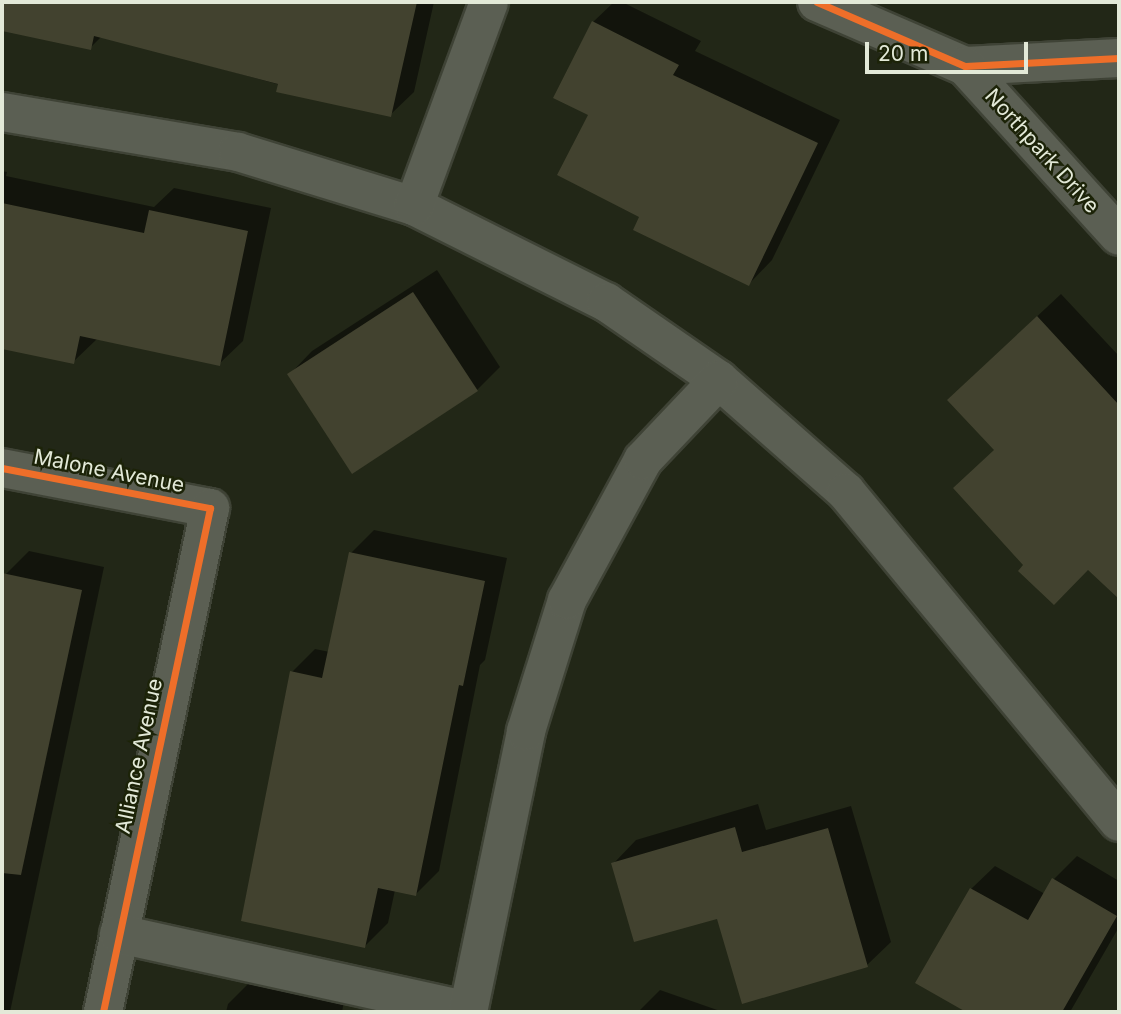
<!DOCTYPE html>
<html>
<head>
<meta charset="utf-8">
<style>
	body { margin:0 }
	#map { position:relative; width:1121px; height:1014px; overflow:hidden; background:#222717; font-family:Inter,sans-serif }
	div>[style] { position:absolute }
	.shadow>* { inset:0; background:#0007 }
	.building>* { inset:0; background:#42422f }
	.roads { filter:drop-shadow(2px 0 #3f4336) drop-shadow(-2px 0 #3f4336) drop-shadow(0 2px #3f4336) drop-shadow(0 -2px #3f4336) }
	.minor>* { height:38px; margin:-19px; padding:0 19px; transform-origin:19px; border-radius:19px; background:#5b5f53 }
	.cycleway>* { height:7px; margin:-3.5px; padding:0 3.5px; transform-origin:3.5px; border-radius:3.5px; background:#ee6e29 }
	span { translate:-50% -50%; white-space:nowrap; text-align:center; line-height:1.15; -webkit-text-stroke:5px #1c2308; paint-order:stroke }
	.street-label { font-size:21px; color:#e3e9d8 }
	.frame { position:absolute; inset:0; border:4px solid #e3e9d8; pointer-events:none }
	.scale { position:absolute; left:865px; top:42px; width:163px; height:32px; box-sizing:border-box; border:4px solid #e3e9d8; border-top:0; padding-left:9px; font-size:21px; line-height:24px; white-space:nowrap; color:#e3e9d8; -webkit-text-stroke:5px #1c2308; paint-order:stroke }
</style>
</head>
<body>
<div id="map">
	<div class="shadow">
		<i style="clip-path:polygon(2px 2px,434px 2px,414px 92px,390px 115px,102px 36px,90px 48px,2px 29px)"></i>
		<i style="clip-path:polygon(614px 2px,622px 2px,701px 41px,695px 51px,840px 120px,772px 260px,749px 284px,642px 216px,590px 114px,593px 22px)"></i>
		<i style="clip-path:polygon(2px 171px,7px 172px,6px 176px,154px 207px,174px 188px,271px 208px,243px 341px,219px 364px,97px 339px,73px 362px,2px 347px)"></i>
		<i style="clip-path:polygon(437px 270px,500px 367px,477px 390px,352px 472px,289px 375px,312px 351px)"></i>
		<i style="clip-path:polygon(1061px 294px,1119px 356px,1119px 597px,1089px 568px,1026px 565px,996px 449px,972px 377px)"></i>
		<i style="clip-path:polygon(374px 530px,507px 558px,485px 660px,480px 665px,439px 871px,416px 894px,395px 890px,388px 923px,365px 946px,292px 672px,315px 649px,330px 652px,351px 553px)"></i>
		<i style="clip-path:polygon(29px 551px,104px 567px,10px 1012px,2px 1012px,2px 595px,6px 574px)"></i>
		<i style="clip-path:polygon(758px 804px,766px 830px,851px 806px,891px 942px,867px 965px,718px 917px,613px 864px,636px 840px)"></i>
		<i style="clip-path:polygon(1077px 856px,1119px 881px,1119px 927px,1070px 1012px,969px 1012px,918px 983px,971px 889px,995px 866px,1045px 894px,1054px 879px)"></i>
		<i style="clip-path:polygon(251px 981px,344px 1001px,342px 1012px,226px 1012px,228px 1004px)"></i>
		<i style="clip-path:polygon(660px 990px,723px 1012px,638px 1012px)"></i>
	</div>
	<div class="building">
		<i style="clip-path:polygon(2px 2px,417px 2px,391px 117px,276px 92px,278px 84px,94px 36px,91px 50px,2px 31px)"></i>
		<i style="clip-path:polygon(592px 21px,679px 65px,673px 75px,818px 143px,749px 286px,633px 230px,639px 217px,557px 175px,588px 115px,553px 98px)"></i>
		<i style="clip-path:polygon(2px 203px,144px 233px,149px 210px,248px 231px,220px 366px,80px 336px,74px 364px,2px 349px)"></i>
		<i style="clip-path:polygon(413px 292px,478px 391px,352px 474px,287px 374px)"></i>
		<i style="clip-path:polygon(1037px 316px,1119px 405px,1119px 599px,1088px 570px,1054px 605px,1018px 571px,1023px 565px,953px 488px,994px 450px,947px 400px)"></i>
		<i style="clip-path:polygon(349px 552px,485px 581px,463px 686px,459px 685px,416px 896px,378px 888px,365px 948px,241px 921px,290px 671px,322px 678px)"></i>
		<i style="clip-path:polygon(2px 573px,82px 590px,21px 875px,2px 873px)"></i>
		<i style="clip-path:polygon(735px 827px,742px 852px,828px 828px,868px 967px,742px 1004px,717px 919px,634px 942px,611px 863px)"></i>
		<i style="clip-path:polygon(1052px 878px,1117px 916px,1062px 1012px,966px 1012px,915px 983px,970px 888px,1028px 920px)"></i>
	</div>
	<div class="roads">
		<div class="minor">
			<i style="left:817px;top:2px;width:161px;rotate:23.4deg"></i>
			<i style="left:965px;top:66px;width:154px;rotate:-3deg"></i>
			<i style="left:965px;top:66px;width:229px;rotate:47.8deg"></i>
			<i style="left:2px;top:112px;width:239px;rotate:9.6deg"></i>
			<i style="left:238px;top:152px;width:184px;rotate:17.1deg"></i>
			<i style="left:414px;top:206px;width:215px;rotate:26.6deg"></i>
			<i style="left:606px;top:302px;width:137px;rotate:34.6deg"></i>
			<i style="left:719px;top:380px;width:169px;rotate:41.4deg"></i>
			<i style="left:846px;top:492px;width:428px;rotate:50.4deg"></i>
			<i style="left:414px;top:206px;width:217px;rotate:-69.8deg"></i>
			<i style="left:2px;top:468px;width:212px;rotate:10.9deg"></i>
			<i style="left:210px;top:508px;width:515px;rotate:101.99deg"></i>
			<i style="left:119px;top:934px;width:357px;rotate:12.4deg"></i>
			<i style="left:468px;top:1012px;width:287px;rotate:-78.3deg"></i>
			<i style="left:526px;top:731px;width:137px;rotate:-72.6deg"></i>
			<i style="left:567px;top:600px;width:159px;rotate:-61.5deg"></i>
			<i style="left:643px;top:460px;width:110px;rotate:-46.5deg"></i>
		</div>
	</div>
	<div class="cycleway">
		<i style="left:817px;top:2px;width:161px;rotate:23.4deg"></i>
		<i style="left:965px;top:66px;width:154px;rotate:-3deg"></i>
		<i style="left:2px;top:468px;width:212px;rotate:10.9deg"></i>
		<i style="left:210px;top:508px;width:515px;rotate:101.99deg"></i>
	</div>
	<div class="street-label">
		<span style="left:1042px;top:151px;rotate:48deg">Northpark Drive</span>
		<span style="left:109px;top:471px;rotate:11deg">Malone Avenue</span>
		<span style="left:139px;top:756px;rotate:-78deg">Alliance Avenue</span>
	</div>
	<div class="frame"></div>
	<div class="scale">20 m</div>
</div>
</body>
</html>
